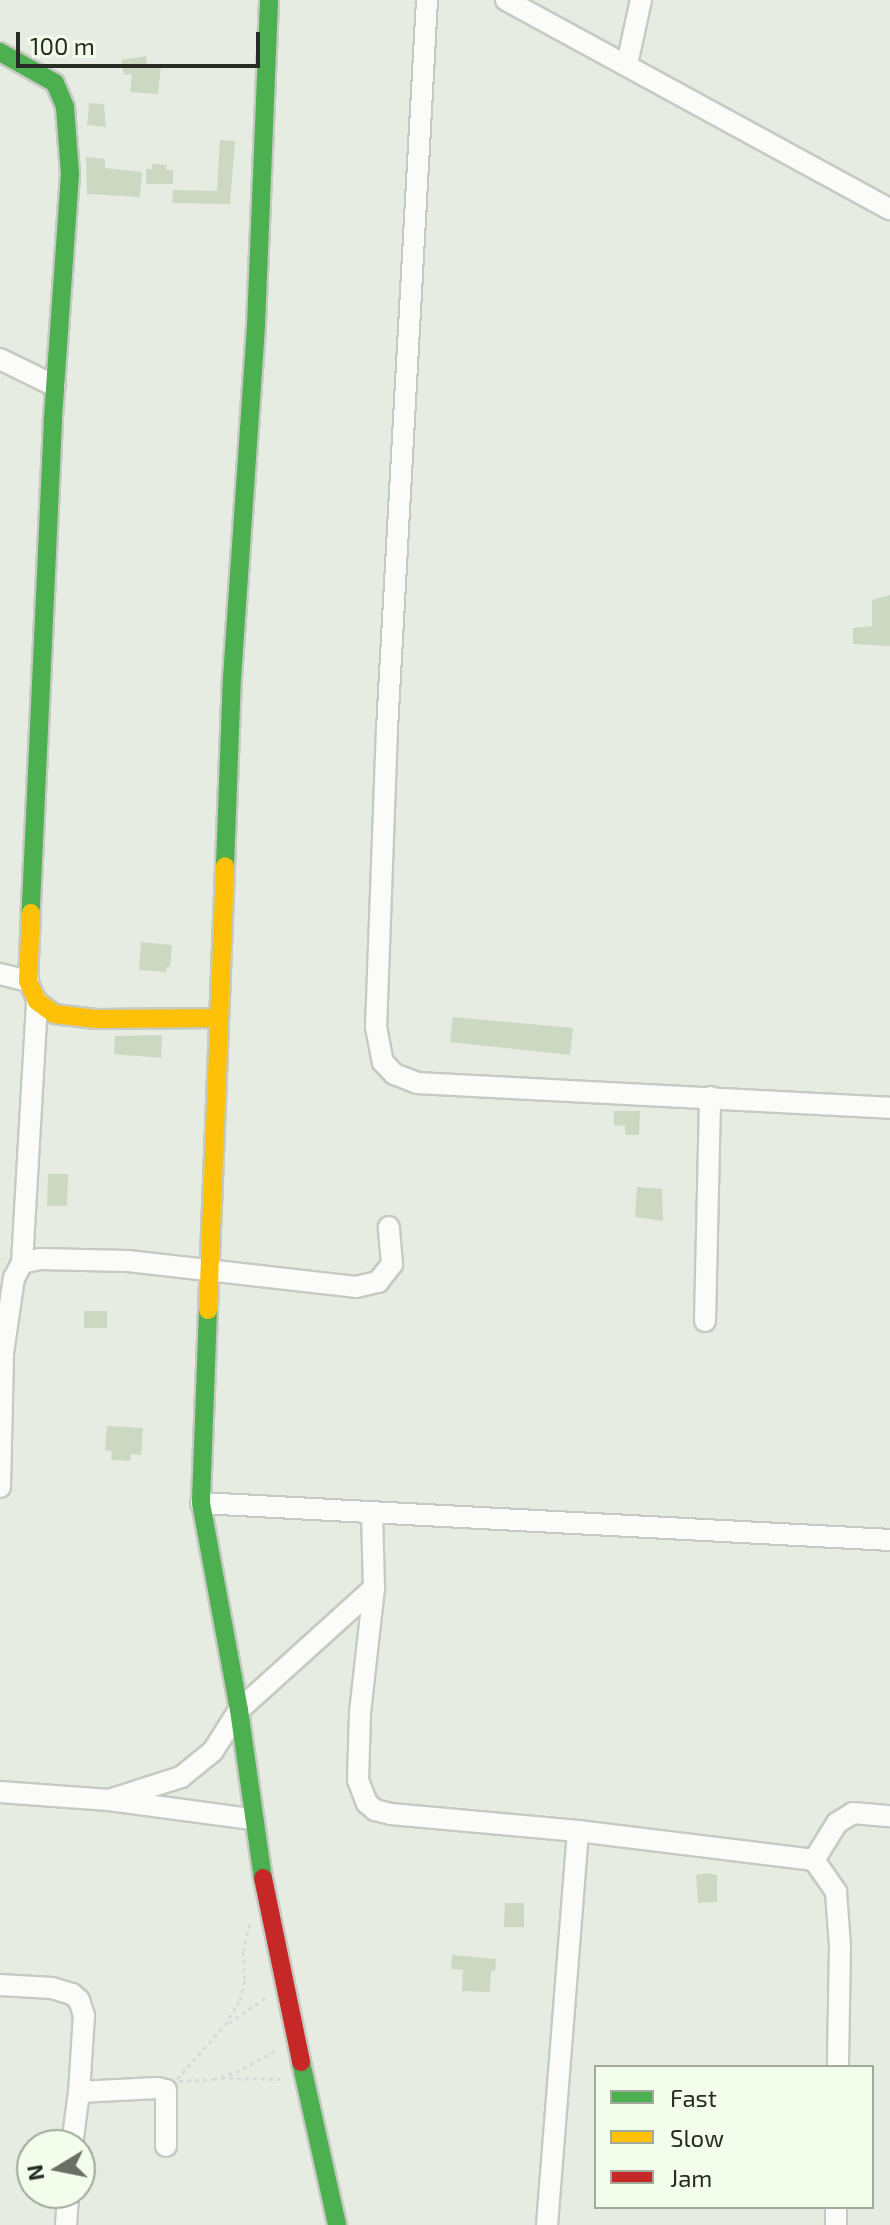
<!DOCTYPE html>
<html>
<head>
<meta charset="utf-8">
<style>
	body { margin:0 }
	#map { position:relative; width:890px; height:2225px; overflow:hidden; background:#e6ece1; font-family:"Exo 2",sans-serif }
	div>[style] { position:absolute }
	.building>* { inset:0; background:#cdd8c2 }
	.path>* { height:3px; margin-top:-1.5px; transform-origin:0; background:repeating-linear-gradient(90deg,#d9dbd8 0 4px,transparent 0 8px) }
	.roads { filter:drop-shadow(2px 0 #c5cac2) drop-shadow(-2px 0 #c5cac2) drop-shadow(0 2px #c5cac2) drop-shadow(0 -2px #c5cac2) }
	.street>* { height:20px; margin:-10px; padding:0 10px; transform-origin:10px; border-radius:10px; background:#fbfcfa }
	.fast>* { height:18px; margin:-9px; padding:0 9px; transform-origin:9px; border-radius:9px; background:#4caf50 }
	.slow>* { height:18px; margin:-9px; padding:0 9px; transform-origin:9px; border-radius:9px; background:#ffc107 }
	.jam>* { height:18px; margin:-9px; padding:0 9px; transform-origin:9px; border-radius:9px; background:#c62828 }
	span { translate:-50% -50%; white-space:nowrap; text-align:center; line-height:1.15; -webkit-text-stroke:7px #f3fdeb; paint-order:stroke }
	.legend { position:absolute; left:594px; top:2065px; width:280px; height:144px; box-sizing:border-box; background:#f3fdeb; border:2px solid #a1a99b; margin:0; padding:10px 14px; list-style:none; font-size:24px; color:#272b24 }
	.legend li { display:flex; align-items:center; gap:16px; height:40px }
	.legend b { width:40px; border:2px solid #a1a99b }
	.north { position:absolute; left:16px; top:2129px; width:80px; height:80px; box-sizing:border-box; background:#f3fdeb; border:2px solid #a1a99b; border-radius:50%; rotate:260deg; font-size:22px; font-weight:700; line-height:32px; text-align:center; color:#272b24 }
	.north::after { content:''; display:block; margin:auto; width:28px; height:36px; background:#6a6f66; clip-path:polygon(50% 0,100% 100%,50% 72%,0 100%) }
	.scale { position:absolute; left:16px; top:32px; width:244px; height:36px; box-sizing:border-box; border:4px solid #272b24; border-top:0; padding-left:10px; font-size:24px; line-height:28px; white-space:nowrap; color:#272b24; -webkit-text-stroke:6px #f3fdeb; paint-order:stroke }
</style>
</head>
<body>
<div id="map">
	<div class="building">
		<i style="clip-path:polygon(146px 56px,147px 64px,161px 66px,158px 94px,130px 92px,132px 74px,124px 75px,121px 60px)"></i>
		<i style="clip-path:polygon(89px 103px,104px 104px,106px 127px,87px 125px)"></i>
		<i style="clip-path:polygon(220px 140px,235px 141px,230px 204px,172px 203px,173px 190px,217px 191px)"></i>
		<i style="clip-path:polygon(86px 157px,105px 159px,105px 168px,142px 172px,140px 197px,87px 194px)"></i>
		<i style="clip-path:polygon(152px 164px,167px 165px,166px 170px,173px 170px,173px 184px,146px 184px,146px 169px,152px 169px)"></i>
		<i style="clip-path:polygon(890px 595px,890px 646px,853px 644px,853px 628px,872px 626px,872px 600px)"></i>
		<i style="clip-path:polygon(141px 942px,172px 945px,170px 967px,167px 967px,166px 972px,139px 970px)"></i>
		<i style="clip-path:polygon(453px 1017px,573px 1028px,570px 1055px,450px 1042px)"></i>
		<i style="clip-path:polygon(162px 1035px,161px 1058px,114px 1054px,115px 1036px)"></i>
		<i style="clip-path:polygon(614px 1111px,640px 1111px,639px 1135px,625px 1135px,625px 1126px,614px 1125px)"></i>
		<i style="clip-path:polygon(48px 1174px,68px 1174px,67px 1206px,47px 1206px)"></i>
		<i style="clip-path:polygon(637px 1187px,662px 1189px,663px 1221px,635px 1217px)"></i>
		<i style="clip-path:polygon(84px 1311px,107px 1311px,107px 1328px,84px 1328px)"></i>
		<i style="clip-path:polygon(107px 1426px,143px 1428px,141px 1455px,131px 1454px,130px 1461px,111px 1460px,112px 1451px,105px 1450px)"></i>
		<i style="clip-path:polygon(707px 1873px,717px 1875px,717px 1902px,698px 1903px,696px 1875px)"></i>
		<i style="clip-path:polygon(505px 1903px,524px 1903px,524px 1927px,504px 1927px)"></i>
		<i style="clip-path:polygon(452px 1955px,496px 1959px,495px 1971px,491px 1971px,490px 1992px,462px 1991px,463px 1970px,451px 1969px)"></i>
	</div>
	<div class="path">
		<i style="left:229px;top:2023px;width:44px;rotate:-34.8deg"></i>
		<i style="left:221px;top:2078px;width:59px;rotate:1deg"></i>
		<i style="left:177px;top:2079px;width:72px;rotate:-48.4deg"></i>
		<i style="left:225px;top:2025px;width:29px;rotate:-59deg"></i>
		<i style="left:240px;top:2000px;width:22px;rotate:-77deg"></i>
		<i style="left:245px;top:1979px;width:28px;rotate:-94deg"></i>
		<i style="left:243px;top:1951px;width:30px;rotate:-76deg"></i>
		<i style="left:179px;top:2081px;width:34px;rotate:-3deg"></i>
		<i style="left:213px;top:2079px;width:24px;rotate:-17deg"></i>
		<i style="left:236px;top:2072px;width:47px;rotate:-28.2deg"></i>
	</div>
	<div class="roads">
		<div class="street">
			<i style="left:427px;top:0;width:729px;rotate:93.14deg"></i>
			<i style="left:387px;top:728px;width:299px;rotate:92.1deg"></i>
			<i style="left:376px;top:1027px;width:36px;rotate:79deg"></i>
			<i style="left:383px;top:1062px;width:16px;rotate:47deg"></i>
			<i style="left:394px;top:1074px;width:25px;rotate:21deg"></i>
			<i style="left:417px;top:1083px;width:474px;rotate:3deg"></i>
			<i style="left:506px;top:0;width:437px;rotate:28.6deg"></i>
			<i style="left:627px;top:64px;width:66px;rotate:-77.7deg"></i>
			<i style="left:0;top:359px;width:61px;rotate:26.1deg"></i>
			<i style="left:0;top:974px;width:29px;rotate:14deg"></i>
			<i style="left:22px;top:1263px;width:18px;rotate:-13deg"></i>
			<i style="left:40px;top:1259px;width:88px;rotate:1.3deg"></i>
			<i style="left:128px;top:1261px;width:229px;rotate:6.5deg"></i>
			<i style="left:356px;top:1287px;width:23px;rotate:-13deg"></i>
			<i style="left:378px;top:1282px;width:23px;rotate:-52deg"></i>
			<i style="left:392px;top:1264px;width:37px;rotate:-95deg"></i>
			<i style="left:705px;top:1321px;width:224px;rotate:-88.7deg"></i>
			<i style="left:0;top:1487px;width:134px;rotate:-88.7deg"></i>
			<i style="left:3px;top:1353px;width:76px;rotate:-81.7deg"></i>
			<i style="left:14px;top:1278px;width:17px;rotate:-62deg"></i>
			<i style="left:22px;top:1263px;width:262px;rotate:-86.7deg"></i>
			<i style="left:201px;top:1503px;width:690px;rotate:3.07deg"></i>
			<i style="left:372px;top:1512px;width:76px;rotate:88.5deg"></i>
			<i style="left:374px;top:1588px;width:126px;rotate:96.4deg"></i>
			<i style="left:360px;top:1713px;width:67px;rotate:91.7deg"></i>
			<i style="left:358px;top:1780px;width:25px;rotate:69deg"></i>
			<i style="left:367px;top:1803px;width:11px;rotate:41deg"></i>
			<i style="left:375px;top:1810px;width:16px;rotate:14deg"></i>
			<i style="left:391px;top:1814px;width:188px;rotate:5.2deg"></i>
			<i style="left:578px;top:1831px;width:238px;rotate:7deg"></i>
			<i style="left:814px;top:1860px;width:39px;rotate:55deg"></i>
			<i style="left:836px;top:1892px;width:55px;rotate:85.8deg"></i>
			<i style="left:840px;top:1947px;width:120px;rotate:91deg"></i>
			<i style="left:0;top:1792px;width:109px;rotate:4.2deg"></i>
			<i style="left:109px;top:1800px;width:144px;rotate:7.6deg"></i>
			<i style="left:109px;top:1800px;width:76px;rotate:-17.7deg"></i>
			<i style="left:181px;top:1777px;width:41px;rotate:-39.1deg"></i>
			<i style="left:213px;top:1751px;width:49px;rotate:-57.6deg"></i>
			<i style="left:239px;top:1710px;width:182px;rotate:-42.1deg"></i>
			<i style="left:814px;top:1860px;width:44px;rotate:-58.1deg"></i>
			<i style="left:837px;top:1823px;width:19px;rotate:-32deg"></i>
			<i style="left:853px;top:1813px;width:37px;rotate:5deg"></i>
			<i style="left:0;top:1985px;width:52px;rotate:3.3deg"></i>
			<i style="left:52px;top:1988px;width:21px;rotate:17deg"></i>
			<i style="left:72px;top:1994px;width:9px;rotate:41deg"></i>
			<i style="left:79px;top:2000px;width:16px;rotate:72deg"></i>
			<i style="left:84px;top:2015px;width:77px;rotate:93.7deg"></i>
			<i style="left:72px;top:2145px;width:53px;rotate:-82.5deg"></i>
			<i style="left:79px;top:2092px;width:78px;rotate:-2.9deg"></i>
			<i style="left:157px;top:2088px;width:9px;rotate:13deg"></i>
			<i style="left:166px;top:2090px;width:56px;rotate:90deg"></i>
			<i style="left:66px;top:2225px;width:32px;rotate:-86deg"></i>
			<i style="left:547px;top:2225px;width:395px;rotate:-85.5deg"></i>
			<i style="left:836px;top:2225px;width:18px;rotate:-90deg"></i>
		</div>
		<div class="fast">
			<i style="left:0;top:52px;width:63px;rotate:29.4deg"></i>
			<i style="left:55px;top:83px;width:26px;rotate:67deg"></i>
			<i style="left:65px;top:107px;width:67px;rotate:85.7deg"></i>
			<i style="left:70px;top:174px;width:247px;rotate:94deg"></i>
			<i style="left:53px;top:420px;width:493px;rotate:92.6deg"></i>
			<i style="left:225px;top:866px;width:188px;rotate:-87.9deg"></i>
			<i style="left:232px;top:678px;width:354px;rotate:-86.1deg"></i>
			<i style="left:256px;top:325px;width:325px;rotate:-87.7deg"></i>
			<i style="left:208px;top:1310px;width:193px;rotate:92.1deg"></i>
			<i style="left:201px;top:1503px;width:210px;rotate:79.6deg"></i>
			<i style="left:239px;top:1710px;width:170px;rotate:81.9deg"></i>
			<i style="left:301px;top:2062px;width:167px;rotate:77.5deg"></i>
		</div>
		<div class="slow">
			<i style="left:31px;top:913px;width:68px;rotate:92.5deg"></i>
			<i style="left:28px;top:981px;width:22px;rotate:66deg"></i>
			<i style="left:37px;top:1001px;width:21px;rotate:37deg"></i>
			<i style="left:54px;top:1014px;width:42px;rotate:6.8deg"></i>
			<i style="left:96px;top:1019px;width:121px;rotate:-0.5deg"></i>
			<i style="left:208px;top:1310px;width:444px;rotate:-87.8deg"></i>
		</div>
		<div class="jam">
			<i style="left:263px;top:1878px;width:188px;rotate:78.3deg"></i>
		</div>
	</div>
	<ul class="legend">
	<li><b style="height:10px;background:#4caf50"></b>Fast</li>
	<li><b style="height:10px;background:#ffc107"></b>Slow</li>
	<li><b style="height:10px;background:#c62828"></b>Jam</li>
	</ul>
	<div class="north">N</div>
	<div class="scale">100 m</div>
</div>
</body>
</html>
